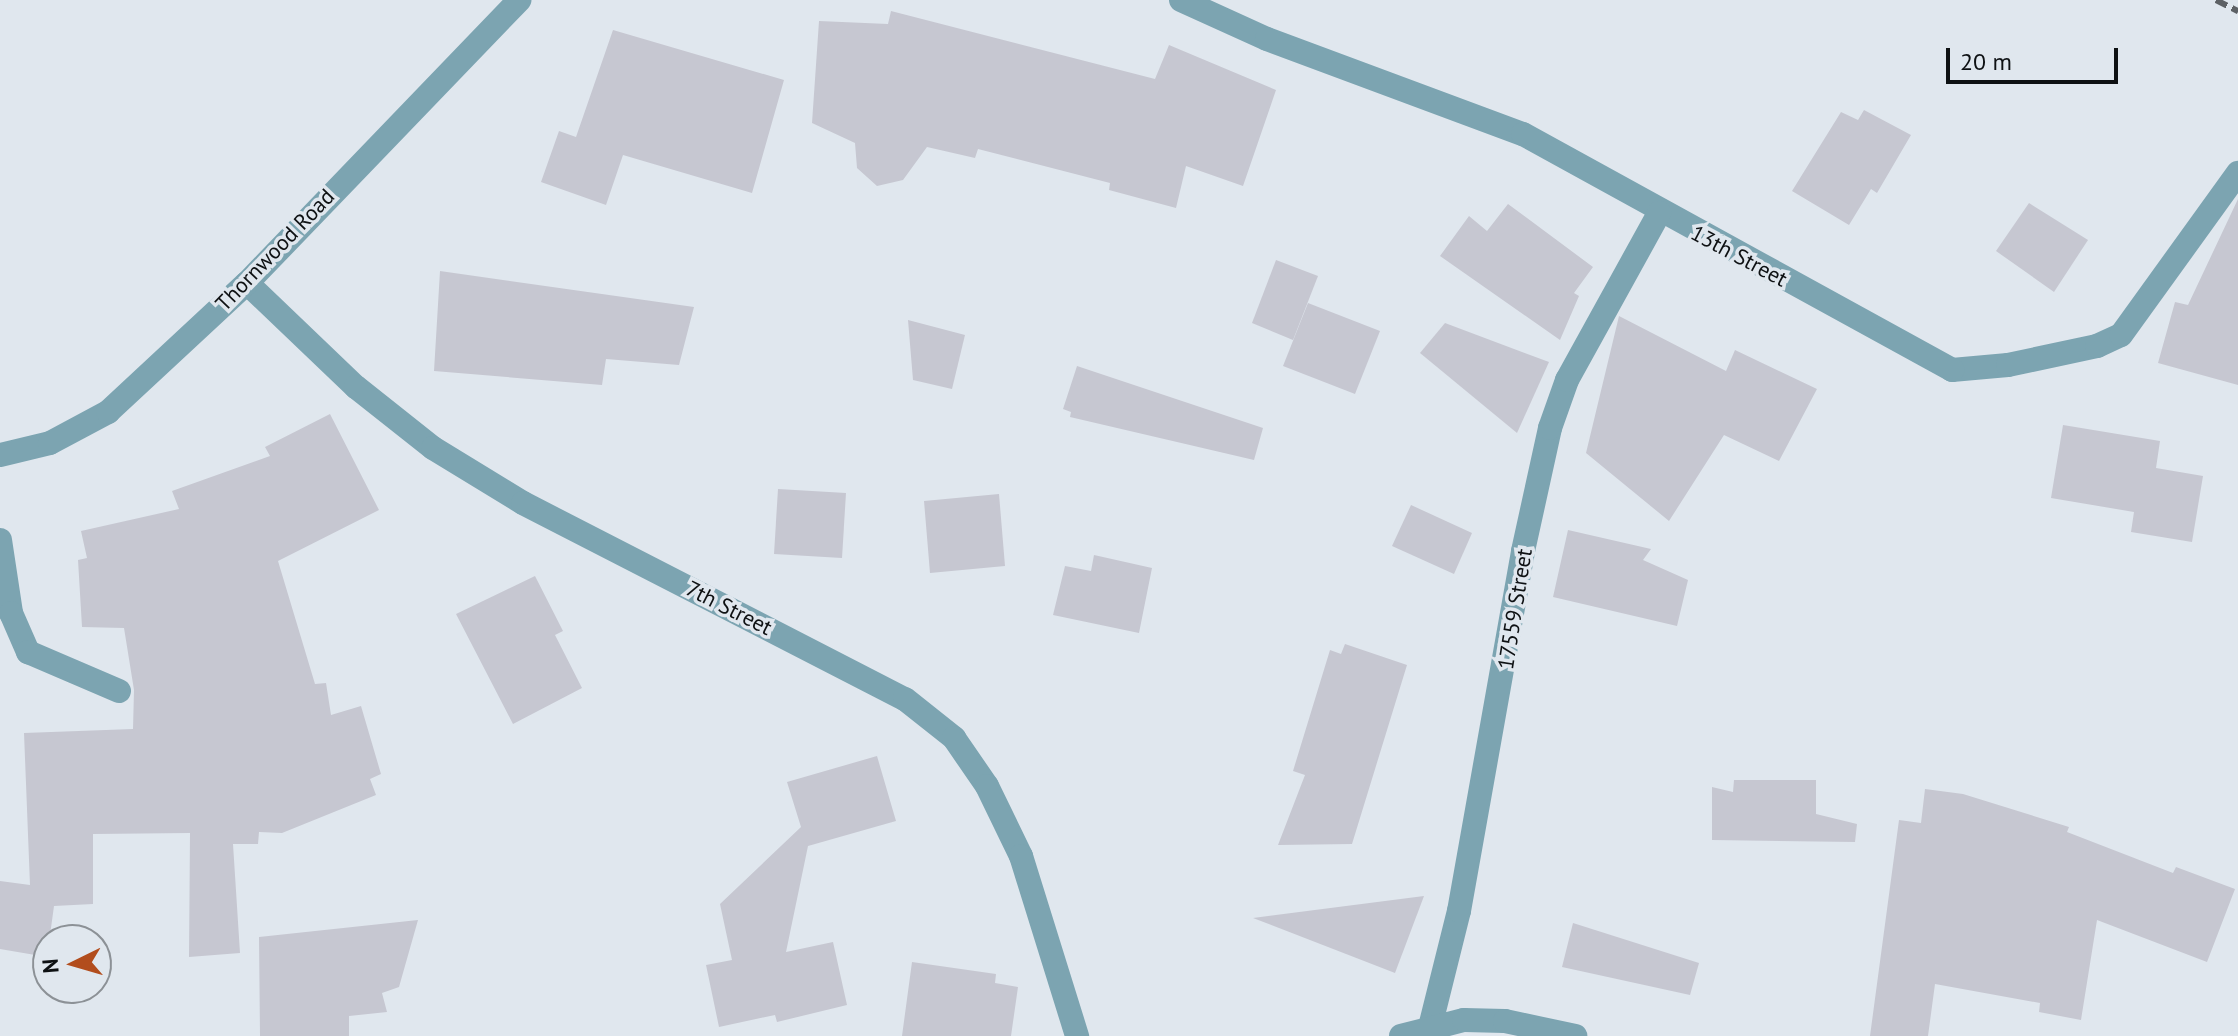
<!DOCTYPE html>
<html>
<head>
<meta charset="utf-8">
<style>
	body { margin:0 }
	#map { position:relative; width:2238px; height:1036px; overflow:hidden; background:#e0e7ee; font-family:"PT Sans",sans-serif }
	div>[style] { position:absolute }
	.building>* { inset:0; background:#c6c7d1 }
	.service>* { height:24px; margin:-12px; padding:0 12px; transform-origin:12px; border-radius:12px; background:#7ca4b1 }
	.minor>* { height:24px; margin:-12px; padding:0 12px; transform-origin:12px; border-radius:12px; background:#7ca4b1 }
	.tertiary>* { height:24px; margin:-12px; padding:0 12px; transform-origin:12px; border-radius:12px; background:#7ca4b1 }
	.rail>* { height:6px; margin-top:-3px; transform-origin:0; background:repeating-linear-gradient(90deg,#5d6165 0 12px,transparent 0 18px) }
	span { translate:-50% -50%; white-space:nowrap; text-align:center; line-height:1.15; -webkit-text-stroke:7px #e0e7ee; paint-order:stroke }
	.street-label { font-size:22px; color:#0e1113 }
	.north { position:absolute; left:32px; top:924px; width:80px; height:80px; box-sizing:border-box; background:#e0e7ee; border:2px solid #8c9196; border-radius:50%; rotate:265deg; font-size:22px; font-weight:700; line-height:32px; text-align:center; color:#0e1113 }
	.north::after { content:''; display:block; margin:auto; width:28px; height:36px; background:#b24d1d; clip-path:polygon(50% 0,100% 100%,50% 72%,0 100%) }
	.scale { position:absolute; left:1946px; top:48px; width:172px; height:36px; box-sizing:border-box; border:4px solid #0e1113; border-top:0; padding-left:10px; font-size:24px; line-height:28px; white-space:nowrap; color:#0e1113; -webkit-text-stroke:6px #e0e7ee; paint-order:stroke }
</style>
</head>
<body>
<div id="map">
	<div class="building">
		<i style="clip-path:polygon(891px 11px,1155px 79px,1169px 45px,1276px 90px,1243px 186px,1186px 166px,1176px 208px,1109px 190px,1110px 183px,978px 149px,975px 158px,927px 147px,903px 180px,877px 186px,857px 168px,855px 143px,812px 123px,819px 21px,888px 24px)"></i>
		<i style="clip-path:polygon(613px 30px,784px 80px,752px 193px,623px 155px,606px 205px,541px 182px,559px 131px,576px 137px)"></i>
		<i style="clip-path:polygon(1864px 110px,1911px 135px,1877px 193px,1871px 189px,1849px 225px,1792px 191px,1841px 112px,1858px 120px)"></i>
		<i style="clip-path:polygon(2238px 199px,2238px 385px,2158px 363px,2175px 302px,2188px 305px)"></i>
		<i style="clip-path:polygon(2029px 203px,2088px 240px,2054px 292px,1996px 251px)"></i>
		<i style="clip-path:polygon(1508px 204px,1593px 267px,1574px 293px,1579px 296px,1560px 340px,1440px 256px,1469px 216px,1487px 231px)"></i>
		<i style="clip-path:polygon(1276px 260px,1318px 276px,1293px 340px,1252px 323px)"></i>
		<i style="clip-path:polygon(440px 271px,694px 307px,679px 365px,606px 359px,602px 385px,434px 371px)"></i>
		<i style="clip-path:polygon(1308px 303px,1380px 331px,1355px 394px,1283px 366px)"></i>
		<i style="clip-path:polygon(1619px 316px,1726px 371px,1735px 350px,1817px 389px,1779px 461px,1724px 435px,1669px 521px,1586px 453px)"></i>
		<i style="clip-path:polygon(908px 320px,965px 335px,952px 389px,913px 380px)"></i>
		<i style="clip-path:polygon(1445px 323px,1549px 362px,1517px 433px,1420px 353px)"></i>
		<i style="clip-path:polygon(1077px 366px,1263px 428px,1254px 460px,1070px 417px,1071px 412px,1063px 409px)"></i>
		<i style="clip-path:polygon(330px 414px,379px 510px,278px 561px,315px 684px,326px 683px,331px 715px,361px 706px,381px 774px,370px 779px,376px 795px,282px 833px,259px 832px,258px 844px,233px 844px,240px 953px,189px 957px,190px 833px,93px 834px,93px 904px,54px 906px,47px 957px,0 949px,0 881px,30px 885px,24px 733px,133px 729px,134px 690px,124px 628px,82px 627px,78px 560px,87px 558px,81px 531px,179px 509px,172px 491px,270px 456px,265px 447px)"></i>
		<i style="clip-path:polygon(2063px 425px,2160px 441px,2156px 468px,2203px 476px,2192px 542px,2131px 532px,2134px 512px,2051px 498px)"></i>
		<i style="clip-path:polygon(778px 489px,846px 493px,842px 558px,774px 554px)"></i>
		<i style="clip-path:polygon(999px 494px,1005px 566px,930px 573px,924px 501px)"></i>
		<i style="clip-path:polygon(1411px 505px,1472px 533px,1454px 574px,1392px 546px)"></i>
		<i style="clip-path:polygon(1568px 530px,1651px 549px,1643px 560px,1688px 580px,1677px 626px,1553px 597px)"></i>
		<i style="clip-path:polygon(1094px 555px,1152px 568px,1139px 633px,1053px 615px,1065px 566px,1091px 571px)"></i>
		<i style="clip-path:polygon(535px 576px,563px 631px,555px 635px,582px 688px,513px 724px,456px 614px)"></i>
		<i style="clip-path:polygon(1345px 644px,1407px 665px,1352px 844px,1278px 845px,1305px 775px,1293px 771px,1330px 650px,1341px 654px)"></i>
		<i style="clip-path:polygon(877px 756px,896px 821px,808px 846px,786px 952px,833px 942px,847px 1005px,777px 1022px,775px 1015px,719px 1027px,706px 965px,732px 960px,720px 904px,801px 827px,787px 782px)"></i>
		<i style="clip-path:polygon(1734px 780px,1816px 780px,1816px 814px,1857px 824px,1855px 842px,1712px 840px,1712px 787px,1733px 792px)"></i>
		<i style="clip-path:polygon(1925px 789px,1963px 794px,2069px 827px,2067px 832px,2173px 873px,2176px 867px,2235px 889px,2207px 962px,2097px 920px,2081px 1020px,2039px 1012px,2040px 1003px,1935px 984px,1928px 1036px,1870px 1036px,1899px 820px,1921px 823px)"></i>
		<i style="clip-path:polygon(1424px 896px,1395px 973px,1253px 918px)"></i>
		<i style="clip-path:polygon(418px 920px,399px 987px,382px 993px,387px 1012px,349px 1016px,349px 1036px,260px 1036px,259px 937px)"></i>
		<i style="clip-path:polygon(1573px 923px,1699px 963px,1690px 995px,1562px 967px)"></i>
		<i style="clip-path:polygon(912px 962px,996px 974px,995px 983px,1018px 987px,1011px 1036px,902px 1036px)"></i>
	</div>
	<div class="service">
		<i style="left:1952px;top:370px;width:56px;rotate:-5.1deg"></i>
		<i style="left:2008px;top:365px;width:91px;rotate:-12.1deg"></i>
		<i style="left:2097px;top:346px;width:26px;rotate:-25deg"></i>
		<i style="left:2121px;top:335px;width:200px;rotate:-54.2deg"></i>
		<i style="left:0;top:540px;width:74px;rotate:81.4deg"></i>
		<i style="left:11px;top:613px;width:43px;rotate:66.4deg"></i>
		<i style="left:28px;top:652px;width:99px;rotate:23.2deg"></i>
	</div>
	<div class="minor">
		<i style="left:1181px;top:0;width:94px;rotate:24.4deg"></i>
		<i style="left:1267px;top:39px;width:273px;rotate:20.4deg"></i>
		<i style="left:1523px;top:134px;width:490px;rotate:28.8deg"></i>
		<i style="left:247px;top:283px;width:151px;rotate:43.7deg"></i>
		<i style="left:356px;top:387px;width:98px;rotate:38.4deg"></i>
		<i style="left:433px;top:448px;width:105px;rotate:31.4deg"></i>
		<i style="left:523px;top:503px;width:429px;rotate:27.2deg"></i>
		<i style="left:905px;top:699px;width:63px;rotate:38.5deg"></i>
		<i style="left:954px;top:738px;width:58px;rotate:55.5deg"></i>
		<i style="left:987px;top:786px;width:78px;rotate:64.1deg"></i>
		<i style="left:1021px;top:856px;width:189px;rotate:72.7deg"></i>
		<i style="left:1430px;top:1027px;width:120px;rotate:-76deg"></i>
		<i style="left:1459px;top:911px;width:366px;rotate:-79.9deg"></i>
		<i style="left:1523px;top:551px;width:126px;rotate:-77.6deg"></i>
		<i style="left:1550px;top:428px;width:51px;rotate:-70.5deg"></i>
		<i style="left:1567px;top:380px;width:191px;rotate:-61.1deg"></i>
		<i style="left:1401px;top:1036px;width:65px;rotate:-14.3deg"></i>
		<i style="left:1464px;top:1020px;width:41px;rotate:1.4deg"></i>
		<i style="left:1505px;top:1021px;width:72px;rotate:12.1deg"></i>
	</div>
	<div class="tertiary">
		<i style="left:0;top:455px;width:51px;rotate:-13.5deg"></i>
		<i style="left:50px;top:443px;width:66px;rotate:-28.1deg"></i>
		<i style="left:108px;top:412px;width:190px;rotate:-42.9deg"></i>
		<i style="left:247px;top:283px;width:393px;rotate:-46.1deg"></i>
	</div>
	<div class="rail">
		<i style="left:2216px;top:0;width:25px;rotate:27deg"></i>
	</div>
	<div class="street-label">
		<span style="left:275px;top:250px;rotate:-46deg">Thornwood Road</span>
		<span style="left:1739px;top:256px;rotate:28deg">13th Street</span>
		<span style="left:729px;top:608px;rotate:27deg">7th Street</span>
		<span style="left:1515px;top:609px;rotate:-81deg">17559 Street</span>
	</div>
	<div class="north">N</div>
	<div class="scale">20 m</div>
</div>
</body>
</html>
